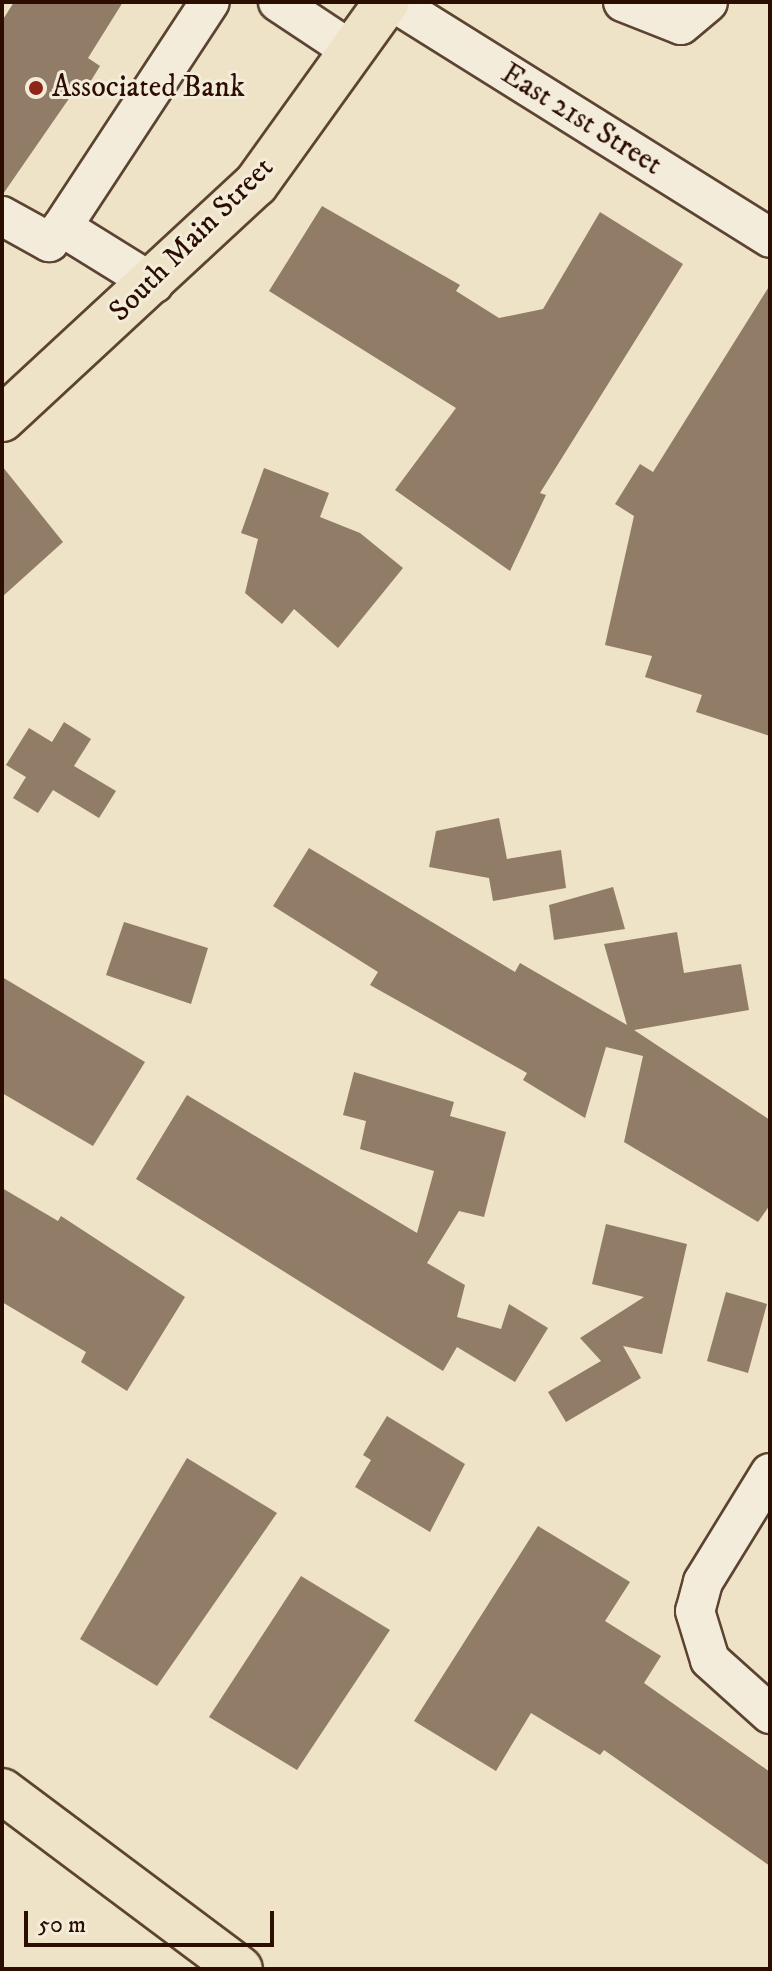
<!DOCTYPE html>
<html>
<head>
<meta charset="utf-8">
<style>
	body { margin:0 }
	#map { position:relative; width:772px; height:1971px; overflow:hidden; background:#eee2c7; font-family:"IM FELL DW Pica",serif }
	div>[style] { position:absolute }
	.building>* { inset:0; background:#917c67 }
	.roads { filter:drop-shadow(2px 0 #5c4332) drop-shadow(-2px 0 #5c4332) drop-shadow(0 2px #5c4332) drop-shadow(0 -2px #5c4332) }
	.minor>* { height:38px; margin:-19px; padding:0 19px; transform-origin:19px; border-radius:19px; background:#f4ecdb }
	.major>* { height:44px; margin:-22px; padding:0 22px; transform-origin:22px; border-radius:22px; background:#eee2c7 }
	.dots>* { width:22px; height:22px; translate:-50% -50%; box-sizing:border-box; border:4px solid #f4ecdb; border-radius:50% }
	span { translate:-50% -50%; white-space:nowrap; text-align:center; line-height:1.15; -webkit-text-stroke:6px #f4ecdb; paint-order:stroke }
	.poi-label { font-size:30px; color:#2c0e00 }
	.left { translate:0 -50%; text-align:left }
	.street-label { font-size:30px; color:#2c0e00 }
	.frame { position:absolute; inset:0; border:4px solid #2c0e00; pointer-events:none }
	.scale { position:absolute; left:24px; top:1911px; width:250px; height:36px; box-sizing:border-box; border:4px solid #2c0e00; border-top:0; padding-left:10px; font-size:24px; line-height:28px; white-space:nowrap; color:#2c0e00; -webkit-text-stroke:6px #f4ecdb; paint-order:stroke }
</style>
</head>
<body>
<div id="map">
	<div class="building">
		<i style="clip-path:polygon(14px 2px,123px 2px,88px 58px,100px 66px,84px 92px,77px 87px,3px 194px,2px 21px)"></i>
		<i style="clip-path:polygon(322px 206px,460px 285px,456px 291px,499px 318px,543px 309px,600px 212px,683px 264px,540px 493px,546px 495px,510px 571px,395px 490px,456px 408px,269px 291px)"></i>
		<i style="clip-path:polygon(770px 285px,770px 736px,696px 712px,702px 695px,645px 677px,652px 656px,605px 645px,634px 516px,615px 504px,640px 464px,653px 472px)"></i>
		<i style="clip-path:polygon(2px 466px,63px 542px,2px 597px)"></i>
		<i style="clip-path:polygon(264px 468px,329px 493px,320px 517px,360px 533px,403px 568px,338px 648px,294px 609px,282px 624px,245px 593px,258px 539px,241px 533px)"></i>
		<i style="clip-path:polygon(64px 722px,91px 739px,74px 766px,116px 791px,99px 818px,53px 790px,38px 813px,13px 798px,26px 777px,6px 765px,29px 728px,52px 742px)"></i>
		<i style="clip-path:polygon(499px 818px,507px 859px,561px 850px,566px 888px,493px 901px,489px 878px,429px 867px,436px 831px)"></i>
		<i style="clip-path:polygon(309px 848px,515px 972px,520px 963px,627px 1025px,604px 944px,677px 932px,684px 973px,741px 964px,749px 1010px,634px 1030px,770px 1120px,770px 1205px,758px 1222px,624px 1142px,643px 1056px,606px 1047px,585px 1118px,523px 1080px,527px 1073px,370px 985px,378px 972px,273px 906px)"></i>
		<i style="clip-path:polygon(613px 887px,625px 929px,554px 940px,549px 905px)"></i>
		<i style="clip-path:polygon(124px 922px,208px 948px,191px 1004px,106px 975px)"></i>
		<i style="clip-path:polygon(2px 977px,145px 1062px,93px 1146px,2px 1093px)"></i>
		<i style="clip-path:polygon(354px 1072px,454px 1102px,450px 1116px,506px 1132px,484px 1217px,459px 1211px,427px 1263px,465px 1285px,457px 1317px,501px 1329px,509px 1304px,548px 1328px,515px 1382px,457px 1347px,443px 1371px,136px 1179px,187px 1095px,417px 1233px,434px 1171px,360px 1149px,366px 1121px,343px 1115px)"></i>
		<i style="clip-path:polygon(2px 1188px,58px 1221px,61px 1216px,185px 1297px,127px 1391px,81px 1362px,86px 1352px,2px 1302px)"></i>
		<i style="clip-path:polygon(606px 1224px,687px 1244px,662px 1354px,623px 1346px,641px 1378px,566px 1422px,548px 1392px,601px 1361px,580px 1338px,644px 1297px,592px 1284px)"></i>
		<i style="clip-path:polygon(726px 1292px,767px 1304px,748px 1373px,707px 1361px)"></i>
		<i style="clip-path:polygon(387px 1416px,465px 1464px,430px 1532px,355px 1487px,371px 1460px,363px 1455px)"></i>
		<i style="clip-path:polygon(187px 1458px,277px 1513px,157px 1686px,80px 1639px)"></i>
		<i style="clip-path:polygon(538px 1526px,630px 1582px,605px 1621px,661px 1656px,644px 1683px,770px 1772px,770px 1866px,604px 1750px,600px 1755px,531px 1713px,496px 1771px,414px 1721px)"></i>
		<i style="clip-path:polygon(301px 1576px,390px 1630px,297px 1770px,209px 1717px)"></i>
	</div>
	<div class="roads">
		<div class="minor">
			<i style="left:278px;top:2px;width:89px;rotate:33.5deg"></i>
			<i style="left:393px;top:2px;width:445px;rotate:32deg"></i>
			<i style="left:623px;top:2px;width:62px;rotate:21.6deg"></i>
			<i style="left:681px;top:25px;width:35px;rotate:-40deg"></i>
			<i style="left:2px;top:216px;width:54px;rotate:29deg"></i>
			<i style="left:49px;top:242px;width:20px;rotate:-49deg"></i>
			<i style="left:62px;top:227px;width:108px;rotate:31.8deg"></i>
			<i style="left:62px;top:227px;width:269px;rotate:-56.7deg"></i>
			<i style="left:770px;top:1473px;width:128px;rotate:121.6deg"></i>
			<i style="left:703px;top:1582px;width:30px;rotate:105deg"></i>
			<i style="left:695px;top:1611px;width:51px;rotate:73deg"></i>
			<i style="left:710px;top:1660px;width:81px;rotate:42deg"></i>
		</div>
		<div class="major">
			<i style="left:2px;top:419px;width:346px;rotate:-42.8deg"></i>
			<i style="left:256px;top:184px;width:224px;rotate:-54.3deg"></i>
			<i style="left:2px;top:1791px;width:297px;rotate:36.8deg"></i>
		</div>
	</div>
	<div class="dots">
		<i style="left:36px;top:88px;background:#8f2418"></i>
	</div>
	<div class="poi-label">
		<span class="left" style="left:52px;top:88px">Associated Bank</span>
	</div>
	<div class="street-label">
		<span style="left:581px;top:120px;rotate:32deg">East 21st Street</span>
		<span style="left:192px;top:240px;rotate:-45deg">South Main Street</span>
	</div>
	<div class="frame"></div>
	<div class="scale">50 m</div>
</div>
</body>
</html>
